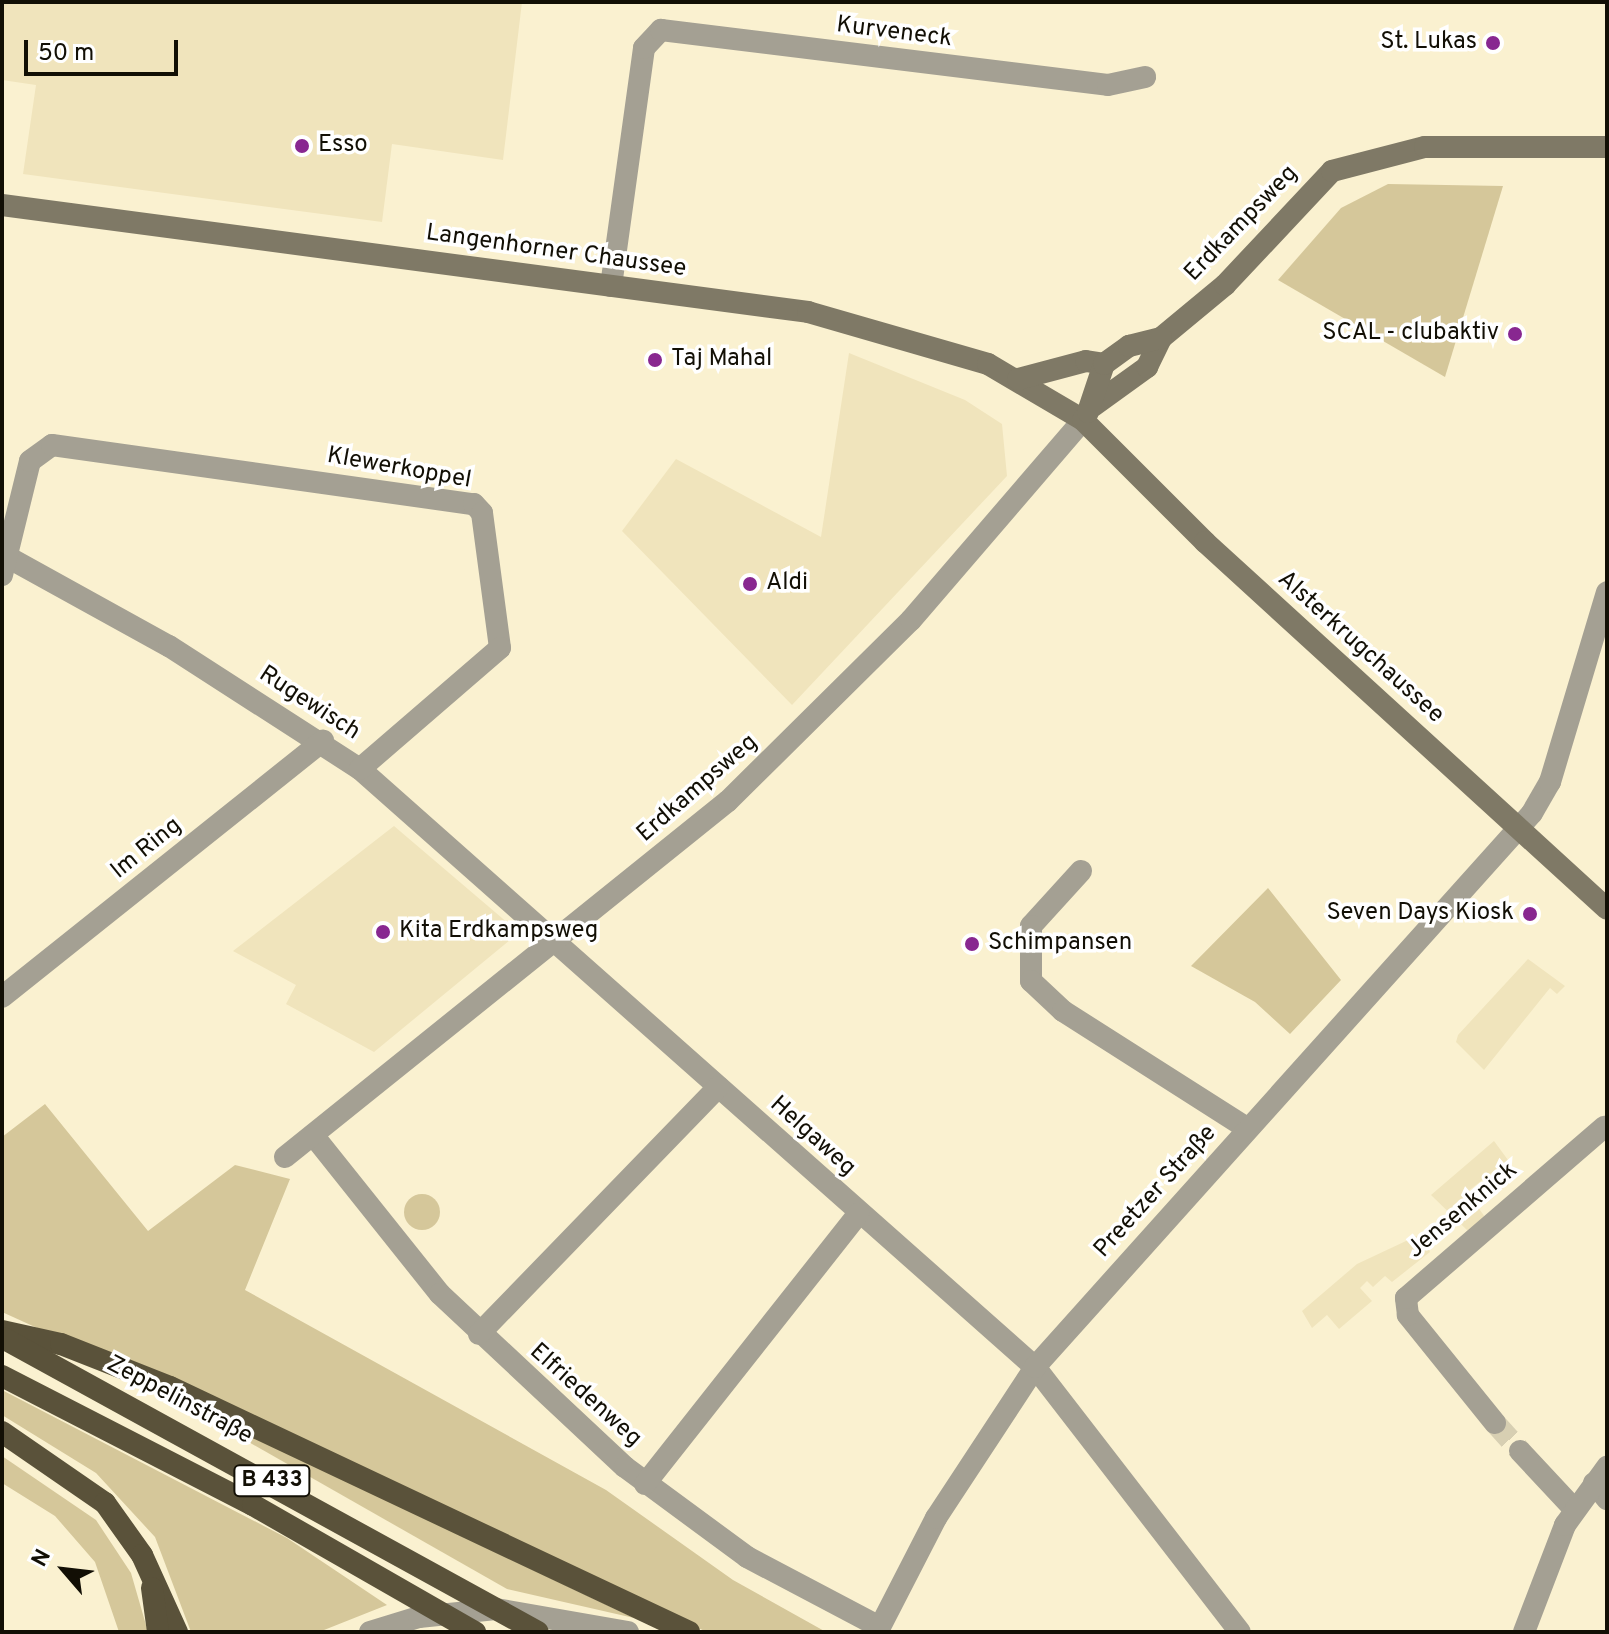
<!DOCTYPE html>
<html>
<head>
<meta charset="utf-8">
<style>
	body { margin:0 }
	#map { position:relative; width:1609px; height:1634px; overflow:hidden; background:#faf1d0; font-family:Overpass,sans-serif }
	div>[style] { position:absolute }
	.built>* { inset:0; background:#f0e4bc }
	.green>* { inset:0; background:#d5c79a }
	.round { border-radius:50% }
	.minor-tunnel>* { height:22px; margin-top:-11px; transform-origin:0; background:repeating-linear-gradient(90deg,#d7cfb2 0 22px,transparent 0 33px) }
	.minor>* { height:22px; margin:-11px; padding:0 11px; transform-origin:11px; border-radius:11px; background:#a4a093 }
	.secondary>* { height:22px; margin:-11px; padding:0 11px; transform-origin:11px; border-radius:11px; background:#7f7966 }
	.trunk>* { height:22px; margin:-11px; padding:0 11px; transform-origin:11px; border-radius:11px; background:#5a523a }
	.dots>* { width:22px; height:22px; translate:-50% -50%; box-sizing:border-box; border:4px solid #fff; border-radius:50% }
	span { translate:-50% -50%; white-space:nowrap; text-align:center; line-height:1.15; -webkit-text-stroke:7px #fff; paint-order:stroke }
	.shield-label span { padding:2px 6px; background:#fff; border:2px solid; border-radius:6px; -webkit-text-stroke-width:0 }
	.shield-label { font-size:22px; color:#120f05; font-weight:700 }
	.street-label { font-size:24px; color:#120f05 }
	.poi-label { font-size:24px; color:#120f05 }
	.right { translate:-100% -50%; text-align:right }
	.left { translate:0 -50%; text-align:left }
	.frame { position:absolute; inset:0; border:4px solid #120f05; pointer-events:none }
	.north { position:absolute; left:24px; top:1530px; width:80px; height:80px; -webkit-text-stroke:6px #fff; paint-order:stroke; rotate:298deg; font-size:22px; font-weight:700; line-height:32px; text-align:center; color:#120f05 }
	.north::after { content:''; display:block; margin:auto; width:28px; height:36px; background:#120f05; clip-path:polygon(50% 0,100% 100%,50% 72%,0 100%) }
	.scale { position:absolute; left:24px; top:40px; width:154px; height:36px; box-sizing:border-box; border:4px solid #120f05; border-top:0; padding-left:10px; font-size:24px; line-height:28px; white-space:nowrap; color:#120f05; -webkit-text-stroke:6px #fff; paint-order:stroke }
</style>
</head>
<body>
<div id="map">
	<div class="built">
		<i style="clip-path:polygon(2px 2px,522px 2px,503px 160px,392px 144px,382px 222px,23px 174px,36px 85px,2px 80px)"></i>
		<i style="clip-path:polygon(849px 353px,965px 400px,1002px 424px,1007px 476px,792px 705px,622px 531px,676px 459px,821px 537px)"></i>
		<i style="clip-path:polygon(394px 826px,509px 924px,510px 940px,374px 1052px,286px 1004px,296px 985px,233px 951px)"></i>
		<i style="clip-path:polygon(1528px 959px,1565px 986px,1557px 994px,1550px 988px,1484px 1070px,1456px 1042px,1458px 1035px)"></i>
		<i style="clip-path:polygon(1494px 1141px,1508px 1160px,1467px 1192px,1485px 1217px,1468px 1231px,1431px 1195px)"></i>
		<i style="clip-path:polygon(1423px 1233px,1430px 1252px,1392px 1282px,1385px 1276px,1373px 1287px,1367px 1281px,1360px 1288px,1372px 1301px,1339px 1329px,1327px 1315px,1312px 1328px,1302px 1311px,1357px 1264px)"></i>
	</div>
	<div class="green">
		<i style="clip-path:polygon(1388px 184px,1503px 186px,1445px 377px,1278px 280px,1341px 208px)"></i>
		<i style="clip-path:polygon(1268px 888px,1341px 980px,1290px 1034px,1255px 1002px,1191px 966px)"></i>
		<i style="clip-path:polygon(45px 1104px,148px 1231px,235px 1165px,290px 1179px,245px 1290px,606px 1490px,733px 1580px,826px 1632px,707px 1632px,2px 1312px,2px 1137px)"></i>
		<i class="round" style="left:404px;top:1194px;width:36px;height:36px"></i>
		<i style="clip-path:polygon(2px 1390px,287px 1538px,387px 1605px,319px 1632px,191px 1632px,155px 1537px,96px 1473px,2px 1415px)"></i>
		<i style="clip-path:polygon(166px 1395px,634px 1618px,507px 1589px)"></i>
		<i style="clip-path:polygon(2px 1456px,96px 1520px,131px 1573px,148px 1632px,119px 1632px,95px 1562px,55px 1516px,2px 1483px)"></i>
	</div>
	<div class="minor-tunnel">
		<i style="left:1495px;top:1423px;width:38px;rotate:48deg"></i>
	</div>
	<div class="minor">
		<i style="left:611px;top:286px;width:240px;rotate:-82.1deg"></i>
		<i style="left:644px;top:48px;width:25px;rotate:-47deg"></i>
		<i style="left:661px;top:30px;width:450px;rotate:7deg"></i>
		<i style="left:1108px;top:85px;width:38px;rotate:-12deg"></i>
		<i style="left:2px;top:554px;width:191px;rotate:28.9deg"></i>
		<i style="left:169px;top:646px;width:227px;rotate:32.8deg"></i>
		<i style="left:360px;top:769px;width:902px;rotate:41.54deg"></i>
		<i style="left:1035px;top:1367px;width:335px;rotate:52.3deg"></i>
		<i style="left:2px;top:575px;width:117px;rotate:-76.2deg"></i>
		<i style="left:30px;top:461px;width:27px;rotate:-36deg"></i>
		<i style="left:52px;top:445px;width:426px;rotate:8deg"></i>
		<i style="left:474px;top:504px;width:12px;rotate:48deg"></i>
		<i style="left:482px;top:513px;width:136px;rotate:82.4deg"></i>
		<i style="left:500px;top:648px;width:185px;rotate:139.2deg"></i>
		<i style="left:1081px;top:871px;width:74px;rotate:132.3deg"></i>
		<i style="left:1031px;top:926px;width:55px;rotate:90deg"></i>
		<i style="left:1031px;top:981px;width:44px;rotate:43.2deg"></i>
		<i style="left:1063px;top:1011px;width:218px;rotate:32.5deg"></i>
		<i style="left:2px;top:997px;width:411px;rotate:-38.6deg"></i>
		<i style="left:313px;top:1135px;width:203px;rotate:51.4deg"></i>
		<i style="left:440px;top:1294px;width:253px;rotate:43.1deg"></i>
		<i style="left:625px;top:1467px;width:152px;rotate:36.4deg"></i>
		<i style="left:747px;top:1557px;width:150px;rotate:27.8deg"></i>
		<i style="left:880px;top:1627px;width:123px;rotate:-62.8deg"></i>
		<i style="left:936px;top:1518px;width:181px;rotate:-56.7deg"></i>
		<i style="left:1035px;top:1367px;width:744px;rotate:-48.1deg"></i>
		<i style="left:1532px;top:813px;width:36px;rotate:-60deg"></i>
		<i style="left:1550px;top:782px;width:198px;rotate:-73.3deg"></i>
		<i style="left:285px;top:1157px;width:568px;rotate:-38.79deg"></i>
		<i style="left:728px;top:801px;width:257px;rotate:-44.7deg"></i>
		<i style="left:911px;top:620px;width:264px;rotate:-49.3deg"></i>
		<i style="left:479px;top:1334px;width:344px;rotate:-45.9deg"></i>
		<i style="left:1495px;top:1423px;width:139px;rotate:-128.9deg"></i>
		<i style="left:1408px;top:1315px;width:17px;rotate:-97deg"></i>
		<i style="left:1406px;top:1298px;width:262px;rotate:-40.8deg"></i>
		<i style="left:1520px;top:1451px;width:79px;rotate:47deg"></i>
		<i style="left:1594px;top:1483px;width:21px;rotate:51deg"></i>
		<i style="left:645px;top:1484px;width:344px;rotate:-51.7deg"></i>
		<i style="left:370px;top:1632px;width:51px;rotate:-17deg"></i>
		<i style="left:419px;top:1617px;width:77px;rotate:-5.9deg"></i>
		<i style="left:496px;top:1609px;width:134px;rotate:9.9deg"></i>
		<i style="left:1524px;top:1632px;width:115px;rotate:-69deg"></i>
		<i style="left:1565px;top:1525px;width:72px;rotate:-54.1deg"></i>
	</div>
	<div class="secondary">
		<i style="left:2px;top:205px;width:813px;rotate:7.56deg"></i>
		<i style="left:808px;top:312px;width:187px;rotate:16.1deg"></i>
		<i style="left:988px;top:364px;width:110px;rotate:30.5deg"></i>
		<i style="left:1083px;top:420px;width:173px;rotate:45deg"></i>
		<i style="left:1205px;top:542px;width:544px;rotate:42.39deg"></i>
		<i style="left:1018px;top:379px;width:70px;rotate:-14.8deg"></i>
		<i style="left:1086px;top:361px;width:18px;rotate:9deg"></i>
		<i style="left:1093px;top:406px;width:67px;rotate:-35.8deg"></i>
		<i style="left:1147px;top:367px;width:32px;rotate:-64deg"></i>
		<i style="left:1161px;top:338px;width:83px;rotate:-39.6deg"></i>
		<i style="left:1225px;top:285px;width:156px;rotate:-46.8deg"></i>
		<i style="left:1332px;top:171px;width:96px;rotate:-14.5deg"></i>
		<i style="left:1425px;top:147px;width:182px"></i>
		<i style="left:1088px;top:412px;width:51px;rotate:-71.6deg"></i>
		<i style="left:1104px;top:364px;width:31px;rotate:-36deg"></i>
		<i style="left:1129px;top:346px;width:33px;rotate:-14deg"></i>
	</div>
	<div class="trunk">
		<i style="left:2px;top:1331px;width:60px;rotate:12.4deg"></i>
		<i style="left:61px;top:1344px;width:117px;rotate:21.5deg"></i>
		<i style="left:170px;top:1387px;width:574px;rotate:25.27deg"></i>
		<i style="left:3px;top:1338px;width:610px;rotate:28.79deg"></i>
		<i style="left:2px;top:1376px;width:282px;rotate:27.2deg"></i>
		<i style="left:253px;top:1505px;width:256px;rotate:29.8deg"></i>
		<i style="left:2px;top:1432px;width:125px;rotate:34.6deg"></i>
		<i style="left:105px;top:1503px;width:64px;rotate:54.6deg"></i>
		<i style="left:142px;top:1555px;width:85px;rotate:65.6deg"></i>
		<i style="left:152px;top:1588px;width:44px;rotate:82.2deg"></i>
	</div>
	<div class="dots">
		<i style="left:1493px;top:43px;background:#882790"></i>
		<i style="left:302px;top:146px;background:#882790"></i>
		<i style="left:1515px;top:334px;background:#882790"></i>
		<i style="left:655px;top:360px;background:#882790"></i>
		<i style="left:750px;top:584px;background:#882790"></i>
		<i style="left:1530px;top:914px;background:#882790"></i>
		<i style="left:383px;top:932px;background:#882790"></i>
		<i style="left:972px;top:944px;background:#882790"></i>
	</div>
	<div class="shield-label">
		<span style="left:272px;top:1481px">B 433</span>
	</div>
	<div class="street-label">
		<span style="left:894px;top:33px;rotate:7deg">Kurveneck</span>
		<span style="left:1242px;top:224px;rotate:-46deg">Erdkampsweg</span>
		<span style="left:556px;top:252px;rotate:8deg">Langenhorner Chaussee</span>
		<span style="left:399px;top:469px;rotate:10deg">Klewerkoppel</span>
		<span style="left:1360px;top:648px;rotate:42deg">Alsterkrugchaussee</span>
		<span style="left:309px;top:704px;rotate:33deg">Rugewisch</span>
		<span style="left:698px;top:789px;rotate:-41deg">Erdkampsweg</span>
		<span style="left:147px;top:849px;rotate:-39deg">Im Ring</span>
		<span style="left:812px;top:1137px;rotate:42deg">Helgaweg</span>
		<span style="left:1156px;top:1192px;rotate:-48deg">Preetzer Straße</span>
		<span style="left:1463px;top:1211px;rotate:-40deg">Jensenknick</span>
		<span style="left:585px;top:1396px;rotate:42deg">Elfriedenweg</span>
		<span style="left:179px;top:1401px;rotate:28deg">Zeppelinstraße</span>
	</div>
	<div class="poi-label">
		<span class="right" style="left:1477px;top:43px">St. Lukas</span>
		<span class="left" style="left:318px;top:146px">Esso</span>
		<span class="right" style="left:1499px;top:334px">SCAL - clubaktiv</span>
		<span class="left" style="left:671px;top:360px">Taj Mahal</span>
		<span class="left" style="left:766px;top:584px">Aldi</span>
		<span class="right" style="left:1514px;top:914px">Seven Days Kiosk</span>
		<span class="left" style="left:399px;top:932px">Kita Erdkampsweg</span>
		<span class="left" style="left:988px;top:944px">Schimpansen</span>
	</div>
	<div class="frame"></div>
	<div class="north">N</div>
	<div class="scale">50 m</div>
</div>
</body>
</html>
